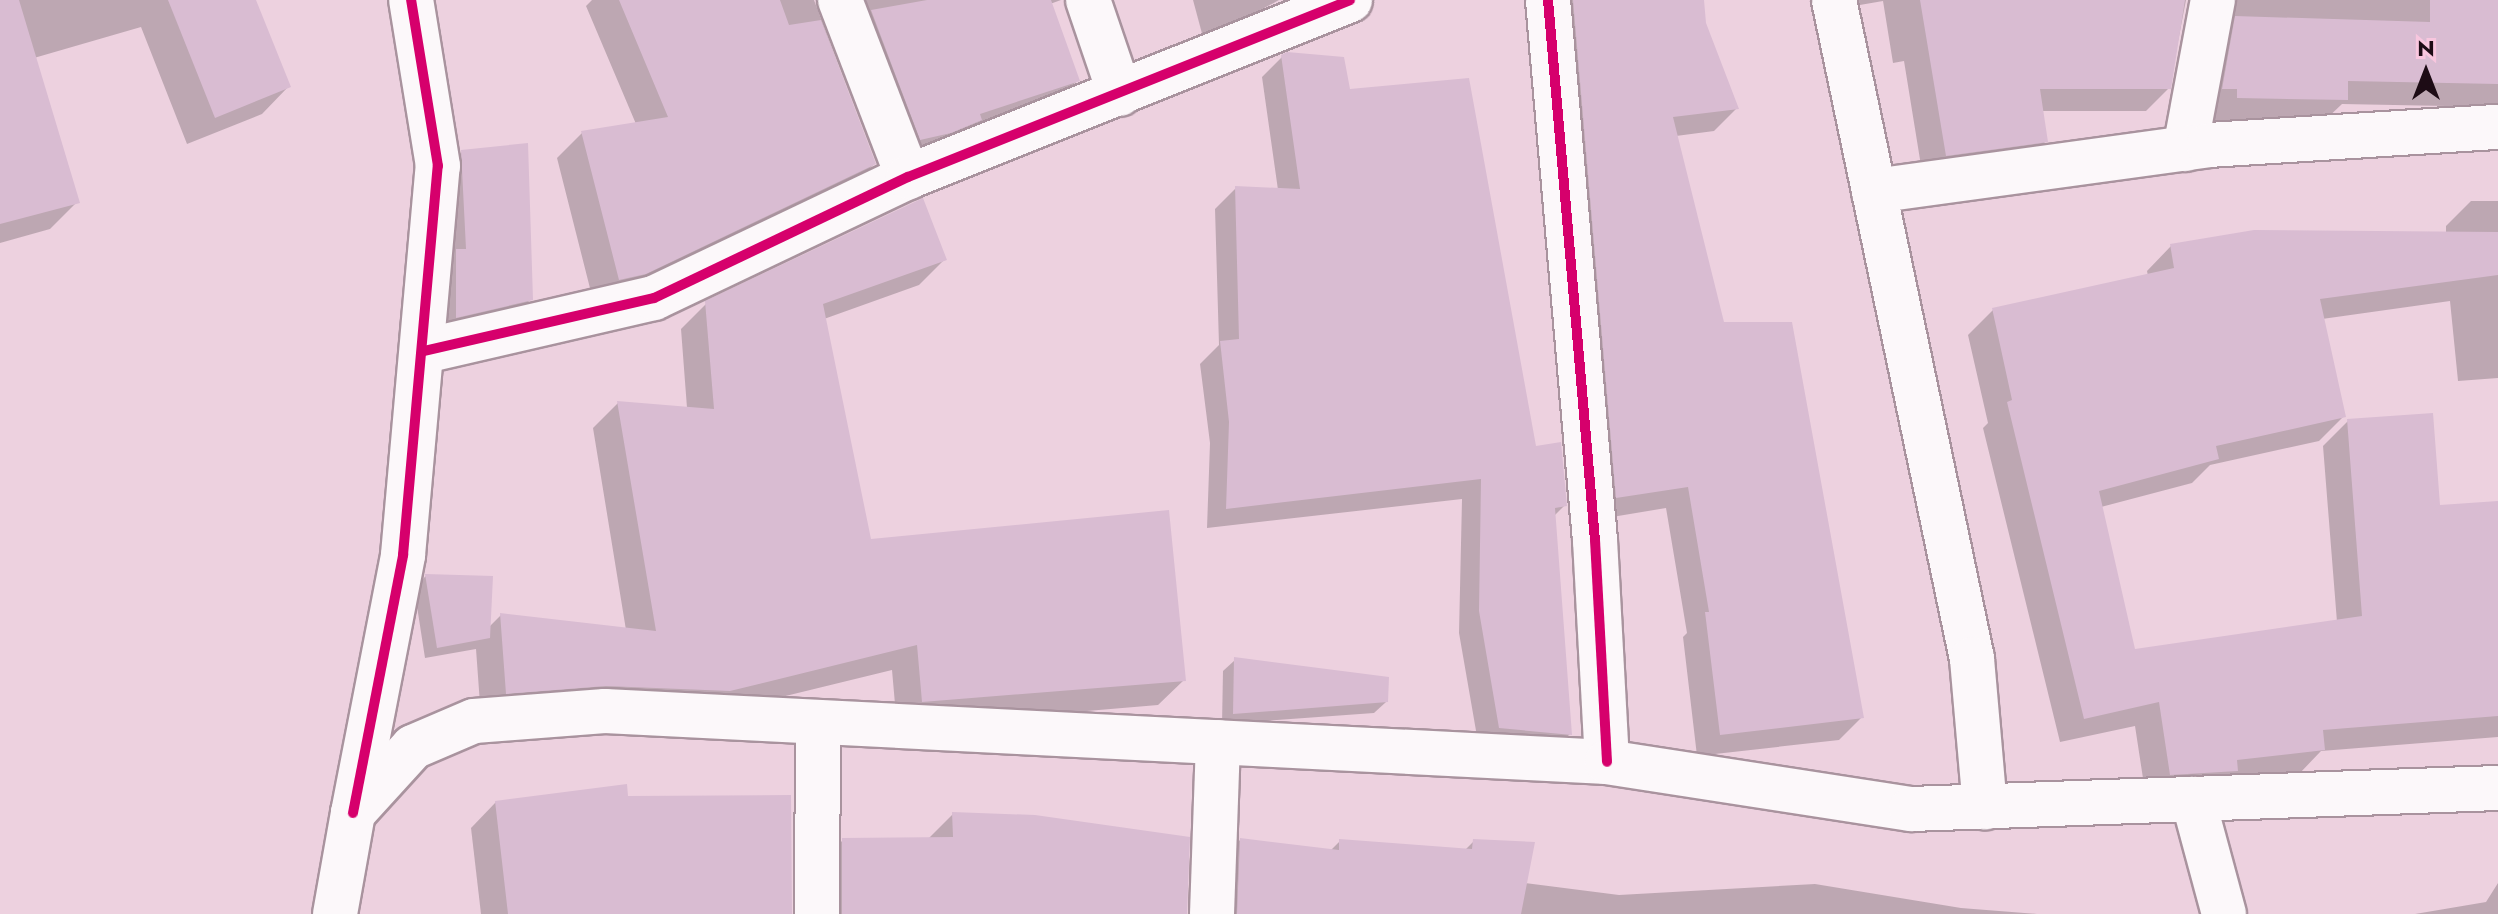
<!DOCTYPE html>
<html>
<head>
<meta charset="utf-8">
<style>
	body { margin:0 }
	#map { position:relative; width:2498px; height:914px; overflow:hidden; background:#edd1df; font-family:Jost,sans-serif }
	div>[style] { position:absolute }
	.shadow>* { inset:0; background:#0003 }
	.building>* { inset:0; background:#d9bcd2 }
	.roads { filter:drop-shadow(2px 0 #a9939e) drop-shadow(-2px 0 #a9939e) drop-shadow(0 2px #a9939e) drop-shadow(0 -2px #a9939e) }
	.minor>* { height:44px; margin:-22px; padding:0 22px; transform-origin:22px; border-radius:22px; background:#fcf8fa }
	.secondary>* { height:44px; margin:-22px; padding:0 22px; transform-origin:22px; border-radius:22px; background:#fcf8fa }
	.cycleway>* { height:10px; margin:-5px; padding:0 5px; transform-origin:5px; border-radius:5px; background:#d6006c }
	span { translate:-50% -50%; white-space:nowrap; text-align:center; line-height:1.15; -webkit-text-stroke:6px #f8c6de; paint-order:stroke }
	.north { position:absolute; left:2386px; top:32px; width:80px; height:80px; -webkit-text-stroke:6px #f8c6de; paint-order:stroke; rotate:0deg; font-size:22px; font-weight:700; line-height:32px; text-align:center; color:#1d0c15 }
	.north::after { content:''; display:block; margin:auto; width:28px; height:36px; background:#1d0c15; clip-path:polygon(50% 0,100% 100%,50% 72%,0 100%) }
</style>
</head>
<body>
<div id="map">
	<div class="shadow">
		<i style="clip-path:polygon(0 0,254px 0,289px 86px,262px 114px,187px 144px,141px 27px,34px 58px,77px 202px,50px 229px,0 243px)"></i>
		<i style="clip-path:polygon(592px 0,814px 0,874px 164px,849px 189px,594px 304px,557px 158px,582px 133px,636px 124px,586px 6px)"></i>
		<i style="clip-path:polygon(820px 0,1061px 0,1050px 4px,1077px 81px,1052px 106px,896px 163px)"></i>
		<i style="clip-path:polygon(1193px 0,1279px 0,1204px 41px)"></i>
		<i style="clip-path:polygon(1538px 0,1702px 0,1704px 24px,1736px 109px,1714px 131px,1676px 136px,1722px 324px,1862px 717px,1839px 740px,1697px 756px,1683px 637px,1687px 633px,1666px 508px,1594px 520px)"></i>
		<i style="clip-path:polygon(1853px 0,2186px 0,2169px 88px,2146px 111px,2042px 111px,2046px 141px,2023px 164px,1923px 178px,1904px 61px,1893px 63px,1883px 1px,1854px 6px)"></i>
		<i style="clip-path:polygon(2196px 0,2498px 0,2498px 107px,2342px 104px,2323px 122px,2215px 120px,2215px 111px,2200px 111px)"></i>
		<i style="clip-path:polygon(1282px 57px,1349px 91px,1565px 505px,1554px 516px,1570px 734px,1549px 754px,1479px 748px,1459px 633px,1462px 499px,1207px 528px,1210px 443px,1200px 364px,1219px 345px,1215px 209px,1236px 188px,1278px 190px,1262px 77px)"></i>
		<i style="clip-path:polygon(462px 152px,531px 299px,509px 322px,435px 339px,440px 174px)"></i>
		<i style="clip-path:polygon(2471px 201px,2498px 201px,2498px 378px,2458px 381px,2450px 301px,2322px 319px,2343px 417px,2319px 441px,2210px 465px,2192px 483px,2101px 507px,2134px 651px,2337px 622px,2323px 446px,2348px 421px,2439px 507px,2498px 503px,2498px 737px,2321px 751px,2299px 774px,2146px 798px,2135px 726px,2060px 742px,1983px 428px,1988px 423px,1968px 335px,1993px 310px,2148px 276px,2147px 271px,2171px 246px,2446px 233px,2446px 226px)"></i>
		<i style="clip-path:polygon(945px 259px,919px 285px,824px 319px,869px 541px,1184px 680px,1158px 705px,897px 727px,892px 670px,703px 716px,481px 718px,476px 649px,425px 658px,414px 587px,426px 576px,488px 628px,501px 615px,626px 630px,593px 428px,618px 403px,687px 408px,681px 329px,707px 303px)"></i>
		<i style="clip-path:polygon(1235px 660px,1386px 702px,1374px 713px,1222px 724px,1223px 671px)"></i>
		<i style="clip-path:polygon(627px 798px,790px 914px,481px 914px,471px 828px,496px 802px)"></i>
		<i style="clip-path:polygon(953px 814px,1185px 914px,818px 914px,818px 865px,843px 840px,928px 839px)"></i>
		<i style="clip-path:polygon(1240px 840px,1330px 851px,1340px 841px,1464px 851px,1474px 841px,1525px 883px,1619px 895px,1815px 884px,1961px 908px,2037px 914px,1213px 914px,1215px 866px)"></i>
		<i style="clip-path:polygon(2498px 883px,2498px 914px,2415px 914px,2486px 902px)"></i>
	</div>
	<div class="building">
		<i style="clip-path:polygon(0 0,19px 0,80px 203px,0 224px)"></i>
		<i style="clip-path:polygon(168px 0,256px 0,291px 87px,215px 118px)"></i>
		<i style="clip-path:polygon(619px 0,780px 0,789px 25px,821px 20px,876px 164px,646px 274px,619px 280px,581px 131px,668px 117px)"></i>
		<i style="clip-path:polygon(927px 0,1051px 0,1080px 81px,980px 114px,982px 120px,951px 133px,920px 140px,871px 10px)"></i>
		<i style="clip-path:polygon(1573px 0,1704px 0,1706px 23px,1739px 109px,1673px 117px,1724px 322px,1792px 322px,1864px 718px,1720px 735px,1705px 612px,1709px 612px,1688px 487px,1616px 498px)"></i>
		<i style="clip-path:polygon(1920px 0,2185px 0,2171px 89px,2040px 89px,2048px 142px,1946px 156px)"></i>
		<i style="clip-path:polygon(2430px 0,2498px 0,2498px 84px,2348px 81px,2348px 100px,2237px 98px,2237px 89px,2222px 89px,2235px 16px,2430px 22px)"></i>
		<i style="clip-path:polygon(1287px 52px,1344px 57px,1350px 89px,1469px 78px,1536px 446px,1561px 442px,1567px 506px,1555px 508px,1572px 735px,1499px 728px,1479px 611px,1481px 479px,1226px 509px,1229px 422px,1220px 341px,1239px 339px,1235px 186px,1300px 189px,1281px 55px)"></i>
		<i style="clip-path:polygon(528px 143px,533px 300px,456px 318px,456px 249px,466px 249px,461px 150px)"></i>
		<i style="clip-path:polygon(923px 198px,947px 260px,823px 304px,871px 539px,1169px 510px,1186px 681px,922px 702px,917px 645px,730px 691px,606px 686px,506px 694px,500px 613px,656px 631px,617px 401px,714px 409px,705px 301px)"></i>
		<i style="clip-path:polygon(2254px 230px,2498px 232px,2498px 275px,2320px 299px,2346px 417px,2216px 446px,2219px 459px,2099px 491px,2135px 649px,2362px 616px,2347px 419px,2433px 413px,2440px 505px,2498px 501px,2498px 716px,2323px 730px,2325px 750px,2237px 760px,2238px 771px,2170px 775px,2159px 702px,2084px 719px,2007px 402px,2012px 400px,1992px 308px,2174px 268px,2170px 244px)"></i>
		<i style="clip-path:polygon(425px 574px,493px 576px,490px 638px,437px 648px)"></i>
		<i style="clip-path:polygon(1234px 657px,1389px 677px,1388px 702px,1233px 714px)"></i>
		<i style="clip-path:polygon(627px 784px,628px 796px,791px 795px,792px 914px,508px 914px,495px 801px)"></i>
		<i style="clip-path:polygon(952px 812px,1035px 815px,1190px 837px,1187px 914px,842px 914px,842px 838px,953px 837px)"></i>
		<i style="clip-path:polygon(1240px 838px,1339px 850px,1339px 839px,1472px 849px,1473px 839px,1535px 842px,1521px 914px,1237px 914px)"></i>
	</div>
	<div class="roads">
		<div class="minor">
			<i style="left:840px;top:0;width:190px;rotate:69deg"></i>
			<i style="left:1088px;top:0;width:99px;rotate:71.2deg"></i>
			<i style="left:1548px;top:0;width:542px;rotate:85.03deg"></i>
			<i style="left:1595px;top:540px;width:222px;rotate:86.9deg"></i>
			<i style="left:2185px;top:149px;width:152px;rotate:-79.4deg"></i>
			<i style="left:1874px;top:191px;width:338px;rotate:-7.8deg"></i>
			<i style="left:2209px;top:145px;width:290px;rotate:-3.6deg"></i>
			<i style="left:424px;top:351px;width:236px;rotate:-13deg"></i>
			<i style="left:654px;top:298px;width:281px;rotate:-25.5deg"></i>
			<i style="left:908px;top:177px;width:476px;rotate:-21.8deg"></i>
			<i style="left:2193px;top:799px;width:119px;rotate:74.9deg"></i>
			<i style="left:353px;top:813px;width:263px;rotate:-79deg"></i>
			<i style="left:403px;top:555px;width:391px;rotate:-84.9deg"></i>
			<i style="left:438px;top:166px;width:168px;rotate:-99.2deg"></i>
			<i style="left:817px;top:914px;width:192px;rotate:-89.7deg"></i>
			<i style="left:1212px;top:914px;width:172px;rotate:-88deg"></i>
		</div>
		<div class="secondary">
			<i style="left:1834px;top:0;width:673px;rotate:78.17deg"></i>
			<i style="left:1972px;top:659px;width:149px;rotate:85deg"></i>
			<i style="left:335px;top:914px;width:103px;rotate:-79.9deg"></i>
			<i style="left:353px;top:813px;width:89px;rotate:-47.7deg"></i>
			<i style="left:413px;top:747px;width:66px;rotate:-23.1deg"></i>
			<i style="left:474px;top:721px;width:131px;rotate:-4.4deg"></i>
			<i style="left:605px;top:711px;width:1003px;rotate:2.91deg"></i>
			<i style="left:1607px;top:762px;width:308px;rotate:8.8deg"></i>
			<i style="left:1911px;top:809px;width:587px;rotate:-2.05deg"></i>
		</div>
	</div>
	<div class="cycleway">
		<i style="left:1548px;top:0;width:542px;rotate:85.03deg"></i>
		<i style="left:1595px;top:540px;width:222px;rotate:86.9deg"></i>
		<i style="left:424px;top:351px;width:236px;rotate:-13deg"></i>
		<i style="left:654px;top:298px;width:281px;rotate:-25.5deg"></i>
		<i style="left:908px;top:177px;width:476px;rotate:-21.8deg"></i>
		<i style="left:353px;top:813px;width:263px;rotate:-79deg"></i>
		<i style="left:403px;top:555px;width:391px;rotate:-84.9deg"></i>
		<i style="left:438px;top:166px;width:168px;rotate:-99.2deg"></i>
	</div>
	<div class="north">N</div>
</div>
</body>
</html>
